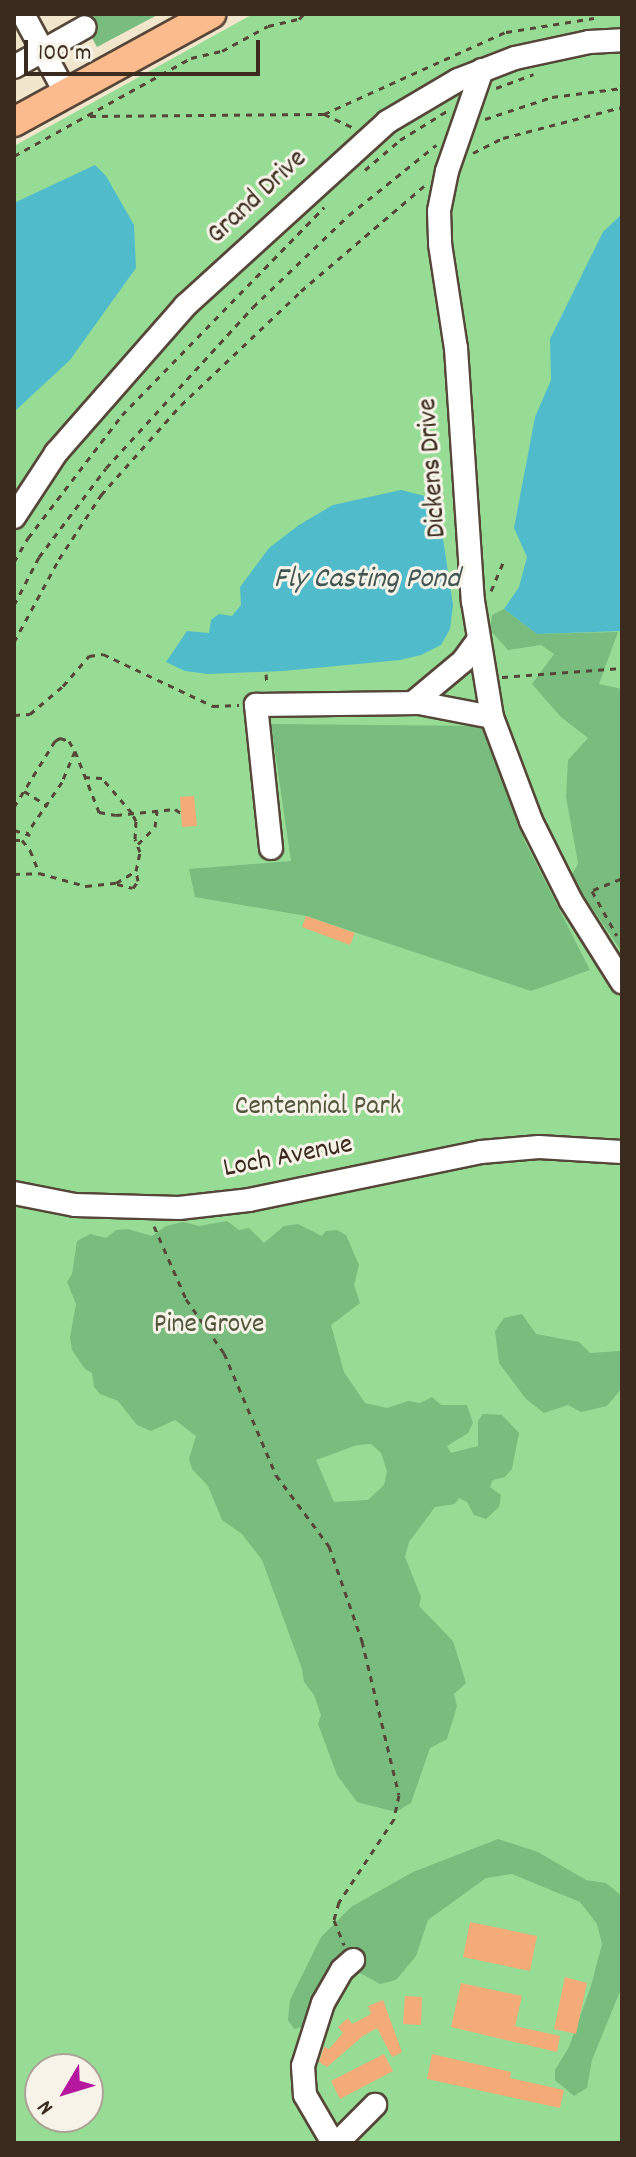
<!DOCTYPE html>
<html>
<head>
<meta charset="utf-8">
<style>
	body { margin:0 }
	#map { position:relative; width:636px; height:2157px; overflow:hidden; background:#f1e5cc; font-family:Dekko,sans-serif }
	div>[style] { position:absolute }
	.green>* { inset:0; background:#96dc95 }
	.forest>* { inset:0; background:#78bc7e }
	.water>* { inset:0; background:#50bccb }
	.building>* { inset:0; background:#f5ab78 }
	.path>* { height:3px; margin-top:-1.5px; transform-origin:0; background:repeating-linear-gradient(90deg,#564638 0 6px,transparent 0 12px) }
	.roads { filter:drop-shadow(2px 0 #564638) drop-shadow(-2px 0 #564638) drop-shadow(0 2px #564638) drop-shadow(0 -2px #564638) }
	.minor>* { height:22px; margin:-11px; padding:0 11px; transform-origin:11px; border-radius:11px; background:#fff }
	.major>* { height:28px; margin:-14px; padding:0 14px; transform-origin:14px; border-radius:14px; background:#fbbb8d }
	span { translate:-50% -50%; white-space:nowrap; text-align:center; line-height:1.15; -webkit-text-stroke:6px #f7f3e8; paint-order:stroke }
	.street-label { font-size:28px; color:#3b2a1e }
	.park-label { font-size:28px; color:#52563c }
	.water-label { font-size:30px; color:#415652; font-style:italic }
	.frame { position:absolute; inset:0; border:16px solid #3b2a1e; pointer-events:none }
	.north { position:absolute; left:24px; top:2053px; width:80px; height:80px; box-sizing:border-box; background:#f7f3e8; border:2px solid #aca397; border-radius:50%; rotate:232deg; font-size:22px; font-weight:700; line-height:32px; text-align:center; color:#3b2a1e }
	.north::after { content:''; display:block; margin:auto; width:28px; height:36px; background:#b5179e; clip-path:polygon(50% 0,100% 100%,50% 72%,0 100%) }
	.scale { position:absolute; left:24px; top:40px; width:236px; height:36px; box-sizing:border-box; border:4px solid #3b2a1e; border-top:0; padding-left:10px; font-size:24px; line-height:28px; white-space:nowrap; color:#3b2a1e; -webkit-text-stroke:6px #f7f3e8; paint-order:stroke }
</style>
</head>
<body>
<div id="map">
	<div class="green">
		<i style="clip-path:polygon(evenodd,253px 14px,622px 14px,622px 2143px,14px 2143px,14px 146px,253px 14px,40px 2069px,88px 2069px,88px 2117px,40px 2117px,40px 2069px)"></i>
	</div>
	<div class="forest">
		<i style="clip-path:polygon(79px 14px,159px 14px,97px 47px)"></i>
		<i style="clip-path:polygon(504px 609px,537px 634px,618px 632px,599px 684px,622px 689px,622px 952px,571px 877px,578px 863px,566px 797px,568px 760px,588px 738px,561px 717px,532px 684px,554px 654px,541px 645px,508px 650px,490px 630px,492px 615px)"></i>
		<i style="clip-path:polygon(271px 724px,485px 726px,525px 842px,590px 970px,531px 991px,306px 916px,195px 897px,189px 869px,291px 861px)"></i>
		<i style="clip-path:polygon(evenodd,227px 1221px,239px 1230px,249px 1228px,264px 1243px,284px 1226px,298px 1224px,322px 1236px,326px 1231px,337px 1230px,346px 1235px,359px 1265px,354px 1285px,360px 1303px,331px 1325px,344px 1372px,365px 1403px,387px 1408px,408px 1401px,420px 1403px,432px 1397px,441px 1405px,467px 1405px,473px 1423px,468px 1433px,447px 1446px,451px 1453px,478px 1446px,478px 1421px,483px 1414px,502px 1415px,519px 1433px,512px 1469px,505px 1477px,493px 1480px,490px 1487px,501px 1495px,499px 1507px,486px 1519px,474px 1515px,467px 1502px,459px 1498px,455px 1504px,435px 1507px,409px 1542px,405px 1557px,421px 1597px,419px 1606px,453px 1641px,466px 1683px,454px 1694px,457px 1706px,447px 1739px,430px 1748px,411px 1803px,396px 1812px,357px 1802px,337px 1775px,318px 1724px,321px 1715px,314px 1695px,304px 1682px,302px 1669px,262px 1560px,242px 1534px,222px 1520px,208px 1486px,192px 1469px,189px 1459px,196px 1436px,175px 1420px,151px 1431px,137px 1425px,118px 1401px,100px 1394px,94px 1387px,92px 1373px,85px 1369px,72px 1350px,70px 1337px,76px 1304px,67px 1282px,72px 1274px,77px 1241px,90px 1234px,106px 1238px,116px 1230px,128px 1229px,152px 1236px,166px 1226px,183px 1222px,199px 1226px,227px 1221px,371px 1444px,381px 1453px,387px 1471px,384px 1485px,368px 1500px,334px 1502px,316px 1460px,357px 1445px,371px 1444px)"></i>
		<i style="clip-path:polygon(522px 1314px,536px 1334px,579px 1342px,590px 1353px,619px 1351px,622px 1353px,622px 1388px,607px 1406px,581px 1412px,568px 1405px,544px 1413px,526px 1399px,499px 1363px,495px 1331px,504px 1318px)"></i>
		<i style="clip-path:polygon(498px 1839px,538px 1852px,586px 1880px,606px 1883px,622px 1896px,621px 1989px,592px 2060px,587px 2088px,574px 2096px,555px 2080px,555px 2070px,569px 2047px,591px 1986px,602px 1944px,597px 1924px,580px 1902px,512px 1874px,486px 1878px,428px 1920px,416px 1956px,396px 1980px,380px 1984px,360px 1973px,330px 1981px,309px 2017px,302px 2027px,294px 2029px,288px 2020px,290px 2000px,321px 1937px,351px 1907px,413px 1872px)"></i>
	</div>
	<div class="water">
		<i style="clip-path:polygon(95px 165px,106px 176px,134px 225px,136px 268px,70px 360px,14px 412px,14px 203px)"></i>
		<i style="clip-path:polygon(622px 214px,622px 631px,537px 634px,504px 609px,519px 587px,527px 557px,514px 528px,535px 417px,551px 380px,550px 339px,603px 232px)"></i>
		<i style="clip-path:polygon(401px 490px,437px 499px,453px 605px,450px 629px,441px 645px,421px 655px,400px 660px,283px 671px,208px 674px,185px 671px,166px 662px,187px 631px,209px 633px,211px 620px,219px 614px,232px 616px,241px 605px,240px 587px,269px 548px,299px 525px,333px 505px)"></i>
	</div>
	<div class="building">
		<i style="clip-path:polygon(194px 796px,197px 826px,182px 827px,180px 797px)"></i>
		<i style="clip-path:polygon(306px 916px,355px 933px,350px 945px,302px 927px)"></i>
		<i style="clip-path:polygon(470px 1922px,537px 1936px,530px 1971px,463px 1957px)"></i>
		<i style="clip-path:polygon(565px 1977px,587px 1983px,576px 2034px,554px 2029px)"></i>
		<i style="clip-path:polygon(461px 1983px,522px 1996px,515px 2026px,560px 2036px,557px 2052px,451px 2027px)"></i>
		<i style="clip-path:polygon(405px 1996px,422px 1997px,421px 2025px,403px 2024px)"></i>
		<i style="clip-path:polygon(383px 2000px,402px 2052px,392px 2057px,377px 2028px,363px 2036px,327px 2067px,319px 2062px,324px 2047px,329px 2049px,343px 2033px,338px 2027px,348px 2018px,352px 2024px,371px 2014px,368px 2006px)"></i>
		<i style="clip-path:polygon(384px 2054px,393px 2071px,340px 2099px,331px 2081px)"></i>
		<i style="clip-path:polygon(432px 2054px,511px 2072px,510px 2078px,564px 2090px,560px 2108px,427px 2079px)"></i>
	</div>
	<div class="path">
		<i style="left:496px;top:88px;width:40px;rotate:-20.2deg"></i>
		<i style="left:324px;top:114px;width:200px;rotate:-24.3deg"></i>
		<i style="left:506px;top:32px;width:89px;rotate:-9deg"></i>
		<i style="left:90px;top:116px;width:234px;rotate:-0.5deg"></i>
		<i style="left:324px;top:114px;width:31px;rotate:25deg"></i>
		<i style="left:485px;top:119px;width:71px;rotate:-18.2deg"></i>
		<i style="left:552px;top:97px;width:71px;rotate:-7.3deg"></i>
		<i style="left:473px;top:153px;width:34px;rotate:-27deg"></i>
		<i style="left:503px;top:138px;width:123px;rotate:-14.6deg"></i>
		<i style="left:14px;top:156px;width:202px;rotate:-29deg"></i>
		<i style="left:191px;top:58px;width:32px;rotate:-13deg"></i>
		<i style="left:222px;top:51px;width:52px;rotate:-28.5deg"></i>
		<i style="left:268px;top:26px;width:32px;rotate:-13deg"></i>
		<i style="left:299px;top:19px;width:7px;rotate:-45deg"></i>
		<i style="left:365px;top:170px;width:46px;rotate:-40.6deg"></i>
		<i style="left:400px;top:140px;width:59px;rotate:-31.8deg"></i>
		<i style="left:14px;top:562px;width:28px;rotate:-60deg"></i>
		<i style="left:28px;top:538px;width:155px;rotate:-52.6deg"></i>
		<i style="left:122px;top:415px;width:290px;rotate:-45.8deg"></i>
		<i style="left:491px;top:591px;width:33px;rotate:-67deg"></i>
		<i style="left:14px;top:605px;width:54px;rotate:-62.5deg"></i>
		<i style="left:39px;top:557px;width:111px;rotate:-53deg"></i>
		<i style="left:106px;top:468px;width:218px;rotate:-47.6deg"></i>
		<i style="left:253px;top:307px;width:133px;rotate:-43.8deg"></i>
		<i style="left:349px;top:215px;width:112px;rotate:-38.8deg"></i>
		<i style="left:14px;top:642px;width:94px;rotate:-61.5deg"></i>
		<i style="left:59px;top:559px;width:77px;rotate:-56.7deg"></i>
		<i style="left:101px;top:495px;width:120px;rotate:-48.4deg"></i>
		<i style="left:181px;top:405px;width:166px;rotate:-43.5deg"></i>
		<i style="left:301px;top:291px;width:162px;rotate:-40.5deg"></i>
		<i style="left:266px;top:674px;width:11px;rotate:85deg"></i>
		<i style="left:502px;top:677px;width:120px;rotate:-4.3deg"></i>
		<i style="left:14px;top:715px;width:16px;rotate:-4deg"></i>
		<i style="left:30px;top:714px;width:43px;rotate:-40.3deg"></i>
		<i style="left:63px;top:686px;width:40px;rotate:-49deg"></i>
		<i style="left:89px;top:656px;width:14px;rotate:-8deg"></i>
		<i style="left:103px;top:654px;width:122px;rotate:25.3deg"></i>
		<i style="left:213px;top:706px;width:26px;rotate:-2deg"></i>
		<i style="left:75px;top:751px;width:66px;rotate:68.5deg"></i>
		<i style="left:99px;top:812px;width:17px;rotate:10deg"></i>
		<i style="left:116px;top:815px;width:59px;rotate:-5.8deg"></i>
		<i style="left:175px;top:809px;width:7px;rotate:34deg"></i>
		<i style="left:24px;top:791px;width:28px;rotate:32deg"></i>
		<i style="left:14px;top:807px;width:78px;rotate:-58.2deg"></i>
		<i style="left:55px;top:741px;width:6px;rotate:-31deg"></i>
		<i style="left:60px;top:738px;width:9px;rotate:18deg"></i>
		<i style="left:69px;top:741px;width:12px;rotate:59deg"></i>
		<i style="left:75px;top:751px;width:34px;rotate:113deg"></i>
		<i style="left:62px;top:782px;width:62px;rotate:124.5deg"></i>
		<i style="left:14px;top:830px;width:17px;rotate:17deg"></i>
		<i style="left:14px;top:840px;width:8px"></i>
		<i style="left:22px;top:840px;width:13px;rotate:51deg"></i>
		<i style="left:30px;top:850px;width:24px;rotate:68deg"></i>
		<i style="left:138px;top:844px;width:24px;rotate:-45deg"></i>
		<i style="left:155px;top:827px;width:16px;rotate:-83deg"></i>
		<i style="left:14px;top:874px;width:25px;rotate:-2deg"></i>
		<i style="left:39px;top:873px;width:49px;rotate:15.5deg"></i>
		<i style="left:86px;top:886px;width:30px;rotate:-6deg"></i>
		<i style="left:116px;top:883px;width:23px;rotate:-31deg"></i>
		<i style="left:136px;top:871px;width:19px;rotate:-78deg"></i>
		<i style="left:140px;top:852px;width:14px;rotate:-111deg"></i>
		<i style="left:135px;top:839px;width:18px;rotate:-87deg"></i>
		<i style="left:136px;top:821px;width:9px;rotate:-117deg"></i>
		<i style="left:132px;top:813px;width:46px;rotate:-130.6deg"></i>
		<i style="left:102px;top:778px;width:19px;rotate:-177deg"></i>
		<i style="left:117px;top:884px;width:16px;rotate:14deg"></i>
		<i style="left:133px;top:888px;width:9px;rotate:-54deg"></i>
		<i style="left:138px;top:881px;width:10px;rotate:-101deg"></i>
		<i style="left:593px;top:890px;width:31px;rotate:-22deg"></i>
		<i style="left:592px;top:891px;width:51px;rotate:60.9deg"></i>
		<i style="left:154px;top:1226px;width:80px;rotate:66.3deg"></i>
		<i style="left:186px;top:1299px;width:66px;rotate:54.9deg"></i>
		<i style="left:224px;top:1353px;width:133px;rotate:66.9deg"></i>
		<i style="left:276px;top:1475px;width:89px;rotate:53.3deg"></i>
		<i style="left:329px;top:1546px;width:101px;rotate:70.8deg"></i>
		<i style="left:362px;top:1641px;width:158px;rotate:76.5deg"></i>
		<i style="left:399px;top:1795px;width:25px;rotate:102deg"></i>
		<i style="left:394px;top:1819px;width:100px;rotate:123.5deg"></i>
		<i style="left:339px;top:1902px;width:19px;rotate:106deg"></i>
		<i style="left:334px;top:1920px;width:27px;rotate:68deg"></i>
	</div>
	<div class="roads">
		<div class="minor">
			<i style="left:23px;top:14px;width:91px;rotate:61.7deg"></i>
			<i style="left:14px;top:67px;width:81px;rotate:-29.4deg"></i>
			<i style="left:482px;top:70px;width:107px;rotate:109.1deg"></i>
			<i style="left:447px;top:171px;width:41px;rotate:101.3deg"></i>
			<i style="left:439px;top:211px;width:33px;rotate:88deg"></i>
			<i style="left:440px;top:244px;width:105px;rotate:81.3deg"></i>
			<i style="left:456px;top:348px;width:254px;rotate:86.2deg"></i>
			<i style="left:473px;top:601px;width:118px;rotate:80.7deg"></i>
			<i style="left:492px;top:717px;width:111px;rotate:69.4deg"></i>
			<i style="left:531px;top:821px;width:89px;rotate:63.4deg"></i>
			<i style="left:571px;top:901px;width:96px;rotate:57.8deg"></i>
			<i style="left:14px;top:517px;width:77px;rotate:-56.7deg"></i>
			<i style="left:56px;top:453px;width:196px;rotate:-48.7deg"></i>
			<i style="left:185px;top:306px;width:273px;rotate:-42.3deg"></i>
			<i style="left:387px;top:122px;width:82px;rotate:-30.6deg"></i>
			<i style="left:458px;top:80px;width:61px;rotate:-21.1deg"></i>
			<i style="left:515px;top:58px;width:76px;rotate:-12.2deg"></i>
			<i style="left:589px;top:42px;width:33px;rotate:-3deg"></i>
			<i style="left:414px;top:702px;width:64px;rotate:-39.9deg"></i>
			<i style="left:463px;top:661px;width:27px;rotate:-54deg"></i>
			<i style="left:271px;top:848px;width:144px;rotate:-96deg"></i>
			<i style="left:256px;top:705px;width:163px;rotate:-0.7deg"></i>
			<i style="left:419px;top:703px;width:74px;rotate:10.9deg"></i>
			<i style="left:14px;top:1193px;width:62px;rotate:11.1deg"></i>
			<i style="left:75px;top:1205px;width:104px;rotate:1.7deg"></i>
			<i style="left:179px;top:1208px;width:70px;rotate:-6.5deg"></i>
			<i style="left:249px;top:1200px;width:237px;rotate:-11.7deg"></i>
			<i style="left:481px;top:1152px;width:58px;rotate:-4.9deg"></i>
			<i style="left:539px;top:1147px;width:83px;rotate:3.4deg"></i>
			<i style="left:333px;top:2143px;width:56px;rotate:-120.3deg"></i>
			<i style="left:305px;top:2095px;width:29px;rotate:-94deg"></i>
			<i style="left:303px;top:2066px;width:66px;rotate:-72.4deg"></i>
			<i style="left:323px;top:2003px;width:38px;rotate:-60deg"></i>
			<i style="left:342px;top:1970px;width:15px;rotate:-42deg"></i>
			<i style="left:337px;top:2143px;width:54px;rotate:-45deg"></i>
		</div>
		<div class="major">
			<i style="left:14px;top:122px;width:225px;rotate:-28.7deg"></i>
		</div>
	</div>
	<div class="street-label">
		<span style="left:258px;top:198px;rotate:-43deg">Grand Drive</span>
		<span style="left:434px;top:468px;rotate:-94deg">Dickens Drive</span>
		<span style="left:288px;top:1158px;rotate:-11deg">Loch Avenue</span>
	</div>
	<div class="park-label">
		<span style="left:318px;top:1108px">Centennial Park</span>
		<span style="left:209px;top:1326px">Pine Grove</span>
	</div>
	<div class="water-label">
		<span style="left:367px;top:581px">Fly Casting Pond</span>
	</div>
	<div class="frame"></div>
	<div class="north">N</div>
	<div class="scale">100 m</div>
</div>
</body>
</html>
